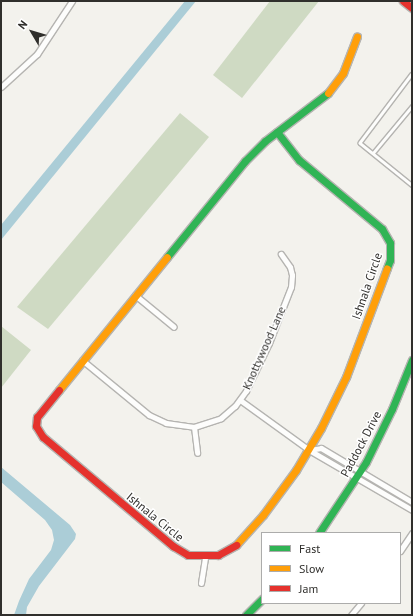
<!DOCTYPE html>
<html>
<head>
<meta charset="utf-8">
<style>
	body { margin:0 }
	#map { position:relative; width:413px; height:616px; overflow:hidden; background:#f3f2ed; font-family:"PT Sans",sans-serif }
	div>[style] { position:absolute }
	.forest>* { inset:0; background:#cfdac3 }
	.water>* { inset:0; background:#abcdd7 }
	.roads { filter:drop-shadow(1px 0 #b5b4b1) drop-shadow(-1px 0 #b5b4b1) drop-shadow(0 1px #b5b4b1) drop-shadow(0 -1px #b5b4b1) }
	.lane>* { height:2.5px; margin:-1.25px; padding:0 1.25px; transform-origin:1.25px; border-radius:1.25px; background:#fdfdfc }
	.street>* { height:5px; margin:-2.5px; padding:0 2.5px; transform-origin:2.5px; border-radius:2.5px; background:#fdfdfc }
	.fast>* { height:7px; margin:-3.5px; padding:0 3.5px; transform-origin:3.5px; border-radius:3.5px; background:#30b455 }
	.slow>* { height:7px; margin:-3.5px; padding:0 3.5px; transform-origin:3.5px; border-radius:3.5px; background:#ff9f0a }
	.jam>* { height:7px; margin:-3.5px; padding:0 3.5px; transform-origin:3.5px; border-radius:3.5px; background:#e5322d }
	span { translate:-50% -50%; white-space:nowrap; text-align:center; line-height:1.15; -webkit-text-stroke:3px #fff; paint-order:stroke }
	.street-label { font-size:12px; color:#302f2c }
	.frame { position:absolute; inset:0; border:2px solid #302f2c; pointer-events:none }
	.legend { position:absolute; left:261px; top:532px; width:140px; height:72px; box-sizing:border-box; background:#fff; border:1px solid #acacab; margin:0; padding:5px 7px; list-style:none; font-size:12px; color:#302f2c }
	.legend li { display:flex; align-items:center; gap:8px; height:20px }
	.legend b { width:20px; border:1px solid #acacab }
	.north { position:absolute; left:12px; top:12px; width:40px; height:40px; -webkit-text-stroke:3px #fff; paint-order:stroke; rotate:308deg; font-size:11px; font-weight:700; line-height:16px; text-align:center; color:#302f2c }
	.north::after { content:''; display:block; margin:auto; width:14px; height:18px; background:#302f2c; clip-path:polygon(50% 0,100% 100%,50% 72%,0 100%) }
</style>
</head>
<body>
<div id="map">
	<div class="forest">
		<i style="clip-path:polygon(270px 1px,319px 1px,242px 98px,213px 75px)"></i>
		<i style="clip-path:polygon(180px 113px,209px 137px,48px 329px,17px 307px)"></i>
		<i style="clip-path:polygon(1px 326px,31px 350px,1px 388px)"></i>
	</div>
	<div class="water">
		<i style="clip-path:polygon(185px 1px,196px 1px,1px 240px,1px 225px)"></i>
		<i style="clip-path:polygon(1px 467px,70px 525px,76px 534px,75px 539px,39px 586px,27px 607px,26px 615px,14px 615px,19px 601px,29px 579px,51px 550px,54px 540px,52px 530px,45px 520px,1px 482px)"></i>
	</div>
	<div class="roads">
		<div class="lane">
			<i style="left:412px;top:74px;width:86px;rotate:127deg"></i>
			<i style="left:360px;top:143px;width:67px;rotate:38.9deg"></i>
			<i style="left:373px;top:153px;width:61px;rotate:-50.3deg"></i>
		</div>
		<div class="street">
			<i style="left:1px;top:87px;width:49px;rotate:-42.5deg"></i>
			<i style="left:37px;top:54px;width:64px;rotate:-56.6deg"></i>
			<i style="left:135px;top:295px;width:50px;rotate:39.4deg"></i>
			<i style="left:82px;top:360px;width:87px;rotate:39.4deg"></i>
			<i style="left:149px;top:415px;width:19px;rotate:25deg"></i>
			<i style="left:166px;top:423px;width:28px;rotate:8deg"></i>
			<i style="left:194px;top:427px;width:28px;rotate:-18deg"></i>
			<i style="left:221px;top:418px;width:18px;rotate:-41deg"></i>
			<i style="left:235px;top:406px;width:19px;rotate:-54deg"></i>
			<i style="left:246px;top:391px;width:53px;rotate:-64.4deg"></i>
			<i style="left:269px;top:343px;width:60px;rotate:-68.6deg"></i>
			<i style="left:291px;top:287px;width:12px;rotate:-85deg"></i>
			<i style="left:292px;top:275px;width:8px;rotate:-104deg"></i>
			<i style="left:290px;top:267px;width:16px;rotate:-125deg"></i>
			<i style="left:240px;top:400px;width:85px;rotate:35.9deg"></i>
			<i style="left:309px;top:450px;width:119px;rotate:30.2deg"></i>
			<i style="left:194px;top:427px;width:26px;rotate:83deg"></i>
			<i style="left:309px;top:450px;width:12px;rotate:-9deg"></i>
			<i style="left:321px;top:448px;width:106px;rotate:30.7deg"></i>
			<i style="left:400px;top:551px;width:22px;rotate:-56deg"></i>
			<i style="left:201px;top:583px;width:26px;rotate:-81deg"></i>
			<i style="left:351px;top:615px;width:16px;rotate:-50deg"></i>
		</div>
		<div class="fast">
			<i style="left:277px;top:132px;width:36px;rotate:52deg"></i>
			<i style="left:299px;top:160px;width:108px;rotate:39.7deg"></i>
			<i style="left:382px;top:229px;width:16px;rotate:60deg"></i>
			<i style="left:390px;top:243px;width:17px;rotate:90deg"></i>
			<i style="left:390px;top:260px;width:9px;rotate:111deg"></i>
			<i style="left:167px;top:257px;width:124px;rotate:-50.9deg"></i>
			<i style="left:245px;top:161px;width:28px;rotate:-45deg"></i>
			<i style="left:265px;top:141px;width:79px;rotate:-37.3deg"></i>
			<i style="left:319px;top:533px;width:85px;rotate:-56.5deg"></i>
			<i style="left:366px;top:462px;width:59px;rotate:-63.9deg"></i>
			<i style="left:392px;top:409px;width:53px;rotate:-67.8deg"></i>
			<i style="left:246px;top:615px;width:23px;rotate:-45deg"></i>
		</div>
		<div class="slow">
			<i style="left:328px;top:93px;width:25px;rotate:-53deg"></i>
			<i style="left:343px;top:73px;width:39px;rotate:-69deg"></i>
			<i style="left:59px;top:390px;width:171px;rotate:-50.9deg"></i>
			<i style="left:236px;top:545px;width:40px;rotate:-48deg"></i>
			<i style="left:263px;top:515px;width:56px;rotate:-53.7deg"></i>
			<i style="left:296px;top:470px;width:49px;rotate:-59.2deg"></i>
			<i style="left:321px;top:428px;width:57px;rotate:-63.9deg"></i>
			<i style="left:346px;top:377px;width:116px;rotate:-69.4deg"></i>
		</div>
		<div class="jam">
			<i style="left:403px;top:1px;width:11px;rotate:38deg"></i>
			<i style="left:59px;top:390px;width:35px;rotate:129deg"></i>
			<i style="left:37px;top:417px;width:9px;rotate:96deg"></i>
			<i style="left:36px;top:426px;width:13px;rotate:58deg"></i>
			<i style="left:43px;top:437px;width:170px;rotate:40deg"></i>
			<i style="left:173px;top:546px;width:17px;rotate:31deg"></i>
			<i style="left:188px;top:555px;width:30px"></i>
			<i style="left:218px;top:555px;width:21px;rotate:-29deg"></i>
		</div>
	</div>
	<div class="street-label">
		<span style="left:367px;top:286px;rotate:-71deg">Ishnala Circle</span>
		<span style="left:264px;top:348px;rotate:-66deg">Knottywood Lane</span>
		<span style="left:361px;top:444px;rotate:-62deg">Paddock Drive</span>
		<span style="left:155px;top:517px;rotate:39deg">Ishnala Circle</span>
	</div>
	<div class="frame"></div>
	<ul class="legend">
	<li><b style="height:5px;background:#30b455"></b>Fast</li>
	<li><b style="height:5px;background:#ff9f0a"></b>Slow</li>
	<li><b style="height:5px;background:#e5322d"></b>Jam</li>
	</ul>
	<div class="north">N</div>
</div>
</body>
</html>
